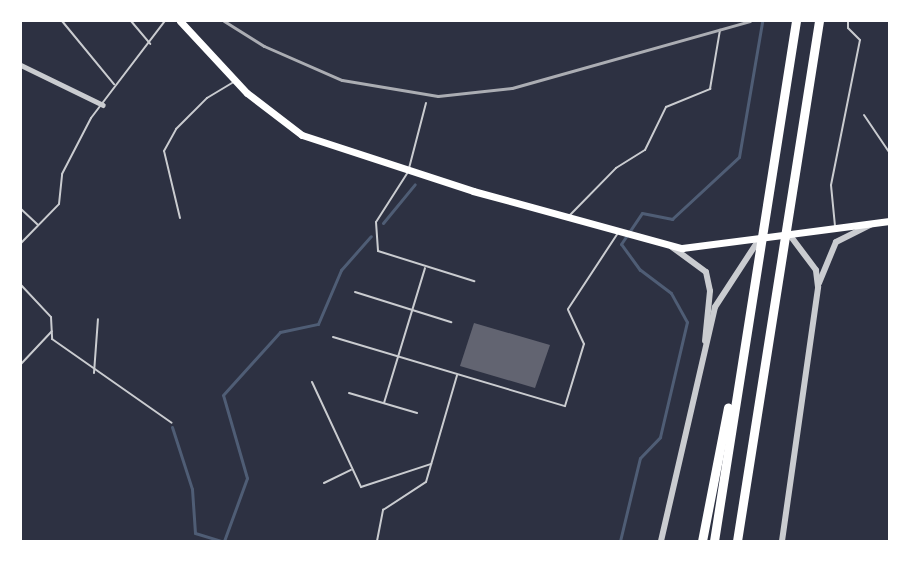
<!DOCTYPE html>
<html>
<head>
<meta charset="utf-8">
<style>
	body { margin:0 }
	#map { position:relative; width:910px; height:562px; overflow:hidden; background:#2d3142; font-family:Lora,serif }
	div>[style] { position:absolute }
	.stream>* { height:3px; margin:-1.5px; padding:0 1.5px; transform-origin:1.5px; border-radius:1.5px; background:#4f5d75 }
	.building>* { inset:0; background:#626471 }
	.service>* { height:2px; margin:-1px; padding:0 1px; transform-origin:1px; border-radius:1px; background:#caccd0 }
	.minor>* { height:4.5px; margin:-2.25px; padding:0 2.25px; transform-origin:2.25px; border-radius:2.25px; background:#caccd0 }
	.tertiary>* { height:6px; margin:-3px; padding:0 3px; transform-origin:3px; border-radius:3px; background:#caccd0 }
	.secondary>* { height:7px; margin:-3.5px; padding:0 3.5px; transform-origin:3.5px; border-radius:3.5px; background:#fff }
	.motorway>* { height:9px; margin:-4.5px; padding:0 4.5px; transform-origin:4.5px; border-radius:4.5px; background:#fff }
	.rail>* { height:3px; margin:-1.5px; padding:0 1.5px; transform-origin:1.5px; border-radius:1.5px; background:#abadb3 }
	span { translate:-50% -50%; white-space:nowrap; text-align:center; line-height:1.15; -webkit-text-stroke:4.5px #fff; paint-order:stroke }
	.frame { position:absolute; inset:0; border:22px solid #fff; pointer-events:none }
</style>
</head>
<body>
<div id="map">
	<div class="stream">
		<i style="left:383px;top:223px;width:50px;rotate:-50.6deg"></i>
		<i style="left:172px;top:427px;width:65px;rotate:72.1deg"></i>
		<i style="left:192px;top:489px;width:44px;rotate:86.1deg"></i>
		<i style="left:195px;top:533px;width:28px;rotate:17deg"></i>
		<i style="left:224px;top:541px;width:67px;rotate:-69.9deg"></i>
		<i style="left:247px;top:478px;width:86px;rotate:-106.1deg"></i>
		<i style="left:223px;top:395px;width:85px;rotate:-47.9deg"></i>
		<i style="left:280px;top:332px;width:39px;rotate:-12deg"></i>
		<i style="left:318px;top:324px;width:59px;rotate:-66.9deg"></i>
		<i style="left:341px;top:270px;width:45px;rotate:-48.6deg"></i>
		<i style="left:620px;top:541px;width:85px;rotate:-76.5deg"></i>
		<i style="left:640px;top:458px;width:29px;rotate:-46deg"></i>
		<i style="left:660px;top:437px;width:118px;rotate:-76.8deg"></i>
		<i style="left:687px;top:322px;width:33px;rotate:-119deg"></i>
		<i style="left:671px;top:293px;width:39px;rotate:-143deg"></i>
		<i style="left:640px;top:270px;width:32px;rotate:-126deg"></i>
		<i style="left:621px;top:244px;width:37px;rotate:-56deg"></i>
		<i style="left:642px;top:213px;width:31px;rotate:11deg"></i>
		<i style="left:672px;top:219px;width:91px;rotate:-42.8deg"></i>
		<i style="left:739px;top:157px;width:137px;rotate:-80.3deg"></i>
	</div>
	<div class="building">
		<i style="clip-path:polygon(474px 323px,550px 345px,535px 388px,460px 366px)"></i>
	</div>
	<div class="service">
		<i style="left:62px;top:21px;width:82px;rotate:50.5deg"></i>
		<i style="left:131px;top:21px;width:30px;rotate:50deg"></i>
		<i style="left:426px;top:103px;width:71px;rotate:104.6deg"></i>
		<i style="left:408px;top:172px;width:59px;rotate:122.6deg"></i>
		<i style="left:376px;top:222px;width:29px;rotate:86deg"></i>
		<i style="left:378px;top:251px;width:101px;rotate:17.4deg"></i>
		<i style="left:864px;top:115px;width:45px;rotate:56deg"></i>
		<i style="left:21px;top:209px;width:23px;rotate:43deg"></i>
		<i style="left:570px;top:215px;width:66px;rotate:-45.6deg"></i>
		<i style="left:616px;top:168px;width:34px;rotate:-32deg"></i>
		<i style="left:645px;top:150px;width:48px;rotate:-64deg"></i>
		<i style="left:666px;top:107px;width:48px;rotate:-22.2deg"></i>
		<i style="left:710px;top:89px;width:60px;rotate:-80.4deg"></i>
		<i style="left:180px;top:218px;width:69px;rotate:-103.4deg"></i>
		<i style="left:164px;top:151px;width:25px;rotate:-61deg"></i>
		<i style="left:176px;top:129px;width:44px;rotate:-45deg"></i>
		<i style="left:207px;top:98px;width:33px;rotate:-31deg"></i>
		<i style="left:835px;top:226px;width:41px;rotate:-95.6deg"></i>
		<i style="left:831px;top:185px;width:148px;rotate:-78.7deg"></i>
		<i style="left:860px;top:40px;width:17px;rotate:-135deg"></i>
		<i style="left:848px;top:28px;width:7px;rotate:-90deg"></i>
		<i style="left:21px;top:243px;width:54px;rotate:-45.7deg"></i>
		<i style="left:59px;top:204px;width:30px;rotate:-84deg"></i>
		<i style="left:62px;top:174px;width:63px;rotate:-62.6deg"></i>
		<i style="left:91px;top:118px;width:122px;rotate:-52.7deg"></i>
		<i style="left:21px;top:285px;width:44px;rotate:46.8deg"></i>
		<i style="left:51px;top:317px;width:22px;rotate:87deg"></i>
		<i style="left:52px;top:339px;width:146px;rotate:35deg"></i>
		<i style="left:355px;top:292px;width:101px;rotate:17.4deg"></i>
		<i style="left:333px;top:337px;width:242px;rotate:16.6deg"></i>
		<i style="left:565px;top:406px;width:65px;rotate:-73deg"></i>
		<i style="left:584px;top:344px;width:38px;rotate:-115deg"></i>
		<i style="left:568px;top:309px;width:91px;rotate:-56.7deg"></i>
		<i style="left:21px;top:364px;width:45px;rotate:-46.8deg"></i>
		<i style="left:94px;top:373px;width:54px;rotate:-85.8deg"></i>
		<i style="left:312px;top:382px;width:116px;rotate:65deg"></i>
		<i style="left:361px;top:487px;width:74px;rotate:-18.2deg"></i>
		<i style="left:349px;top:393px;width:71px;rotate:16.4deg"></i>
		<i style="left:384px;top:403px;width:141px;rotate:-73.1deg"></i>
		<i style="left:324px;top:483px;width:30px;rotate:-26deg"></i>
		<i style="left:377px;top:541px;width:32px;rotate:-79deg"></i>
		<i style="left:383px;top:510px;width:51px;rotate:-33.1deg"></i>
		<i style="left:426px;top:482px;width:111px;rotate:-73.8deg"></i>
	</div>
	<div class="minor">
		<i style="left:21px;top:65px;width:91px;rotate:26deg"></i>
	</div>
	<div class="tertiary">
		<i style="left:672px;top:247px;width:42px;rotate:36.3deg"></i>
		<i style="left:706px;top:272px;width:19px;rotate:78deg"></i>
		<i style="left:710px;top:291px;width:50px;rotate:95.7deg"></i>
		<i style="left:819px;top:283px;width:44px;rotate:-67.5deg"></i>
		<i style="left:836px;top:242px;width:40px;rotate:-26.6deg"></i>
		<i style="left:661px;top:541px;width:240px;rotate:-77deg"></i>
		<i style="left:715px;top:307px;width:82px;rotate:-56.9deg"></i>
		<i style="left:782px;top:541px;width:257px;rotate:-81.9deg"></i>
		<i style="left:818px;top:287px;width:17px;rotate:-97deg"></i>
		<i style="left:816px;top:270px;width:45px;rotate:-126.9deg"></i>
	</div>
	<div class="secondary">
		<i style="left:180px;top:21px;width:98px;rotate:47.1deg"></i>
		<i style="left:247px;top:93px;width:69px;rotate:37.4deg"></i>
		<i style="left:302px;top:135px;width:180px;rotate:18.1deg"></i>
		<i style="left:473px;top:191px;width:217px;rotate:15.3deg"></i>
		<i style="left:682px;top:248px;width:209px;rotate:-7.4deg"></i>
	</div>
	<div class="motorway">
		<i style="left:702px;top:541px;width:136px;rotate:-79deg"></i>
		<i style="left:714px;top:541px;width:526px;rotate:-81.04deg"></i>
		<i style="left:737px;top:541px;width:526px;rotate:-81.04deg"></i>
	</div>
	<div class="rail">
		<i style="left:224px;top:21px;width:47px;rotate:32deg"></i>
		<i style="left:264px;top:46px;width:85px;rotate:23.6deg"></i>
		<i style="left:342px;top:80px;width:97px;rotate:9.5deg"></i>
		<i style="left:438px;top:96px;width:74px;rotate:-6.2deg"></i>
		<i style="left:512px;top:88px;width:247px;rotate:-15.7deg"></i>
	</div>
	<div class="frame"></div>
</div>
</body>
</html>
